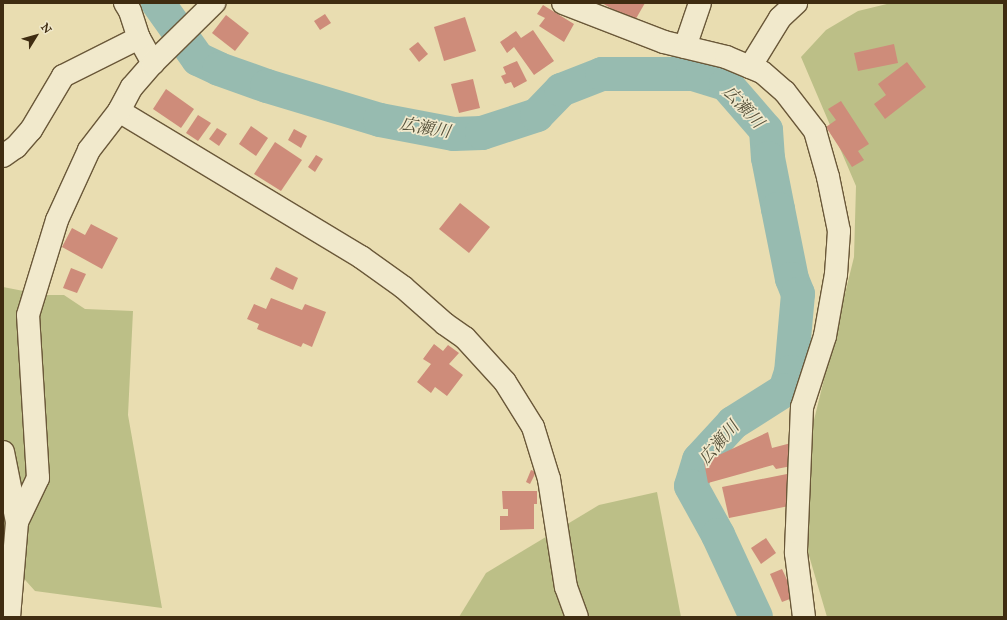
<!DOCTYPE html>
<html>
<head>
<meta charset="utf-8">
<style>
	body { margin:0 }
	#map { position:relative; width:1007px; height:620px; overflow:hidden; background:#e9ddb1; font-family:"IM FELL Great Primer","Noto Serif JP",serif }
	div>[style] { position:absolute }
	.green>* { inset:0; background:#bcbf87 }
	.river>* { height:34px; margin:-17px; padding:0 17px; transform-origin:17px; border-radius:17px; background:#97bbb0 }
	.building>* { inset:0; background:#ce8c7a }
	.roads { filter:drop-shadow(1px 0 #6a5839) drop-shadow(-1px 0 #6a5839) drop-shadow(0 1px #6a5839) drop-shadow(0 -1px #6a5839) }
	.street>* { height:22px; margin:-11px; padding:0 11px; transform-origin:11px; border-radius:11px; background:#f1e9cc }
	.secondary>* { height:22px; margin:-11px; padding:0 11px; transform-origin:11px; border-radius:11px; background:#f1e9cc }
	span { translate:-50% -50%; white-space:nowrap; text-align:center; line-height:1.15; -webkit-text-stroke:3.5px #f1e9cc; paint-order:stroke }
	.water-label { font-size:17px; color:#555039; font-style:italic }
	.frame { position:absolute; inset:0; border:4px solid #3f2c11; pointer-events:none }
	.north { position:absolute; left:16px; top:16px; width:40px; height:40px; -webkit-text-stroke:3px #f1e9cc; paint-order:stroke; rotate:53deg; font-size:11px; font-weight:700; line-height:16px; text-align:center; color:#3f2c11 }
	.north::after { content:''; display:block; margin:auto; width:14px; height:18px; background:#3f2c11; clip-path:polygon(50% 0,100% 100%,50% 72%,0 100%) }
</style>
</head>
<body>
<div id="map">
	<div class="green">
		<i style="clip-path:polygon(891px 3px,1004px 3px,1004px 617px,827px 617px,805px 542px,800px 477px,854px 257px,856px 186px,801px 57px,826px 30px,858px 11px)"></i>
		<i style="clip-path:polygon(3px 287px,44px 295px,64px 295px,85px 309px,133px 311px,128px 415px,162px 608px,35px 591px,18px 572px,3px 577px)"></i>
		<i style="clip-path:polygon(657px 492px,681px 617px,459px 617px,486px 573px,599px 505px)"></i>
	</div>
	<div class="river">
		<i style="left:158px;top:3px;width:69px;rotate:54.5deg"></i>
		<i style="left:198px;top:59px;width:23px;rotate:25deg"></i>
		<i style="left:219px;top:69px;width:51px;rotate:19.5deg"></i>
		<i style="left:267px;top:86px;width:118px;rotate:16.7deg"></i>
		<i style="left:380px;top:120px;width:75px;rotate:10.7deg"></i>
		<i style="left:454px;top:134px;width:28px;rotate:-2deg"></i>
		<i style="left:482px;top:133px;width:58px;rotate:-18.1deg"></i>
		<i style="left:537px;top:115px;width:35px;rotate:-46deg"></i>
		<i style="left:561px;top:90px;width:44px;rotate:-21.3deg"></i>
		<i style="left:602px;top:74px;width:91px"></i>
		<i style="left:693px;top:74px;width:34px;rotate:17deg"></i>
		<i style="left:726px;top:84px;width:61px;rotate:49deg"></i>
		<i style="left:766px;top:130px;width:28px;rotate:86deg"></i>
		<i style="left:768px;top:158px;width:52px;rotate:78.9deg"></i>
		<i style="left:778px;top:209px;width:71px;rotate:78.7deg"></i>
		<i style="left:792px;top:279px;width:16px;rotate:68deg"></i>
		<i style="left:798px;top:294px;width:78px;rotate:95.1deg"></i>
		<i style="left:791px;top:372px;width:19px;rotate:108deg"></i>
		<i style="left:785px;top:390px;width:62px;rotate:147.6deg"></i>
		<i style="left:733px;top:423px;width:50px;rotate:132.6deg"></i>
		<i style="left:699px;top:460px;width:27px;rotate:107deg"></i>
		<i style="left:691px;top:486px;width:56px;rotate:61.1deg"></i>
		<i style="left:718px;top:535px;width:90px;rotate:65.1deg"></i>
	</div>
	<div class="building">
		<i style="clip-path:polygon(602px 3px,645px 3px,634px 22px)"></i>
		<i style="clip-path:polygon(543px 5px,574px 24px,564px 42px,539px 26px,545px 18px,537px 14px)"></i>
		<i style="clip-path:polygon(325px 14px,331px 23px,320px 30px,314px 21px)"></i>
		<i style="clip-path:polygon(226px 15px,249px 33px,235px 51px,212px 33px)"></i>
		<i style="clip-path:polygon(465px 17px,476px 51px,444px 61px,434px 27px)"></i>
		<i style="clip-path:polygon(533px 30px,554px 61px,534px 75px,514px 47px,507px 53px,500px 42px,516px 31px,521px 38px)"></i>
		<i style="clip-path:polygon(418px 42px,428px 54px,419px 62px,409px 49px)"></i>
		<i style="clip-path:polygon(894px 44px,898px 63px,858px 71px,854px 53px)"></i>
		<i style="clip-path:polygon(517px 61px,527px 81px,514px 88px,511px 82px,505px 84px,501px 76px,506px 74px,503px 67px)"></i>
		<i style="clip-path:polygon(907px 62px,926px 87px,885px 119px,874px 104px,886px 95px,878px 84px)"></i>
		<i style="clip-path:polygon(473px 79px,480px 108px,459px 113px,451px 84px)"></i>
		<i style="clip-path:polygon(166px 89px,194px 109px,181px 128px,153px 109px)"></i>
		<i style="clip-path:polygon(841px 101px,869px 144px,858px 151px,864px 160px,852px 167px,826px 127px,836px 120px,828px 109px)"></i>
		<i style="clip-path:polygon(198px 115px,211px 123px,198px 141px,186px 133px)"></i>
		<i style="clip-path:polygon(251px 126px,268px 138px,256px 156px,239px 144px)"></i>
		<i style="clip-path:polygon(217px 128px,227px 134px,219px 146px,209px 139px)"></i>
		<i style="clip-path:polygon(294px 129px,307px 136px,301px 148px,288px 140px)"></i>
		<i style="clip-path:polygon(275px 142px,302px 160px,281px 191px,254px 174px)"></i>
		<i style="clip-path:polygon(316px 155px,323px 159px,315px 172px,308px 167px)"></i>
		<i style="clip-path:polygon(460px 203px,490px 227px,469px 253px,439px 229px)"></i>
		<i style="clip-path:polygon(91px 224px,118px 238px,102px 269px,62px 247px,72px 228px,85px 235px)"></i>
		<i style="clip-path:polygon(276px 267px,298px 278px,293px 290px,270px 279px)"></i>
		<i style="clip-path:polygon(71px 268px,86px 274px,77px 293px,63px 288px)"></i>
		<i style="clip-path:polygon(271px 298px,302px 310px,305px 304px,326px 312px,312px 347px,303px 343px,301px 347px,257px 329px,259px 324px,247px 319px,254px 304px,266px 309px)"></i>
		<i style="clip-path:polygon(434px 344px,443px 351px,448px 345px,459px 353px,449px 364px,463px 375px,447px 396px,435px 387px,431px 393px,417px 382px,431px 364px,423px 359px)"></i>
		<i style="clip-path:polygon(768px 432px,772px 448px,795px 442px,797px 465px,776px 469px,773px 465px,708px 483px,704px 462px)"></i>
		<i style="clip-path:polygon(531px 470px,536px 472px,530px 484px,526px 482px)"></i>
		<i style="clip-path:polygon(787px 474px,794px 505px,729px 518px,722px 487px)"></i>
		<i style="clip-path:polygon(502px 491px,537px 491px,537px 504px,534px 504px,534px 529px,500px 530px,500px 516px,508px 516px,508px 509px,503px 509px)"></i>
		<i style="clip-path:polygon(766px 538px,776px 553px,761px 564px,751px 548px)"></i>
		<i style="clip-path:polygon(782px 569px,795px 597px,782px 602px,770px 574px)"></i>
	</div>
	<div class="roads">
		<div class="street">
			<i style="left:125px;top:3px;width:9px;rotate:58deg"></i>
			<i style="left:130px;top:11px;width:28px;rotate:72deg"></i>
			<i style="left:139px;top:38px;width:29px;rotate:61deg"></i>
			<i style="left:563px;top:3px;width:108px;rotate:21.1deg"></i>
			<i style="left:664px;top:42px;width:64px;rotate:13.6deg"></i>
			<i style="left:726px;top:57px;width:39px;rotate:23deg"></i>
			<i style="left:762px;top:72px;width:30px;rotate:41deg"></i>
			<i style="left:785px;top:92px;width:49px;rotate:52.4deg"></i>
			<i style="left:815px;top:131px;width:48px;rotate:74.2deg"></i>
			<i style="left:828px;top:177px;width:55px;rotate:78.5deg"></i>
			<i style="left:839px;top:231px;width:43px;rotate:94deg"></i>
			<i style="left:836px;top:274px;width:63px;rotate:100.1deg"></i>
			<i style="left:825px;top:336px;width:75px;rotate:107.9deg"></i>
			<i style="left:802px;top:407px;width:146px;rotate:92.4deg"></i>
			<i style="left:796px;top:553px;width:64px;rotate:82.9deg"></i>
			<i style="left:685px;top:47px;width:46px;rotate:-71.2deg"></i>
			<i style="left:750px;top:67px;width:57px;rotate:-58.5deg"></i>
			<i style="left:780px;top:18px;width:22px;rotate:-43deg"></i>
			<i style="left:3px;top:156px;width:16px;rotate:-35deg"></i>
			<i style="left:16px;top:147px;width:23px;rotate:-49deg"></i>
			<i style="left:31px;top:130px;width:63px;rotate:-59.3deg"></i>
			<i style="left:63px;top:76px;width:85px;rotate:-26.6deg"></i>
		</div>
		<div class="secondary">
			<i style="left:119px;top:111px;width:283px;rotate:31.1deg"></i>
			<i style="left:361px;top:257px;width:52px;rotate:35.5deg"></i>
			<i style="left:403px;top:287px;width:56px;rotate:41.4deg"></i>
			<i style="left:445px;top:324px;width:24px;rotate:35deg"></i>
			<i style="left:465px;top:338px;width:59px;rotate:47.7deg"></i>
			<i style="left:505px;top:382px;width:53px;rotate:58.1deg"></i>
			<i style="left:533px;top:427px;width:54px;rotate:72.9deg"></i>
			<i style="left:549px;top:479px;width:109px;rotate:81.1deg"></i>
			<i style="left:566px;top:587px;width:32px;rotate:70deg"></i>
			<i style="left:3px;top:452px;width:71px;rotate:78.7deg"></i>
			<i style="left:17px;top:522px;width:95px;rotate:94.8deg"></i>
			<i style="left:17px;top:522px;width:49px;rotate:-64.5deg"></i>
			<i style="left:38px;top:478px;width:163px;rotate:-93.5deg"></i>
			<i style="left:28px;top:315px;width:99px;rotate:-73deg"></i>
			<i style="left:57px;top:220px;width:77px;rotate:-65.4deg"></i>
			<i style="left:89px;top:150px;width:49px;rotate:-52.4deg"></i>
			<i style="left:119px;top:111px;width:27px;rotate:-62deg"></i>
			<i style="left:132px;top:87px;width:32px;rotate:-49deg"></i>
			<i style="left:153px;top:63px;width:86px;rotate:-44.5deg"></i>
		</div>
	</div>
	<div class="water-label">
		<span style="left:743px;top:107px;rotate:47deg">広瀬川</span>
		<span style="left:425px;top:128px;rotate:10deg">広瀬川</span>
		<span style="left:719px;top:443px;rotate:-49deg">広瀬川</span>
	</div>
	<div class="frame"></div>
	<div class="north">N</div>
</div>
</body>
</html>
